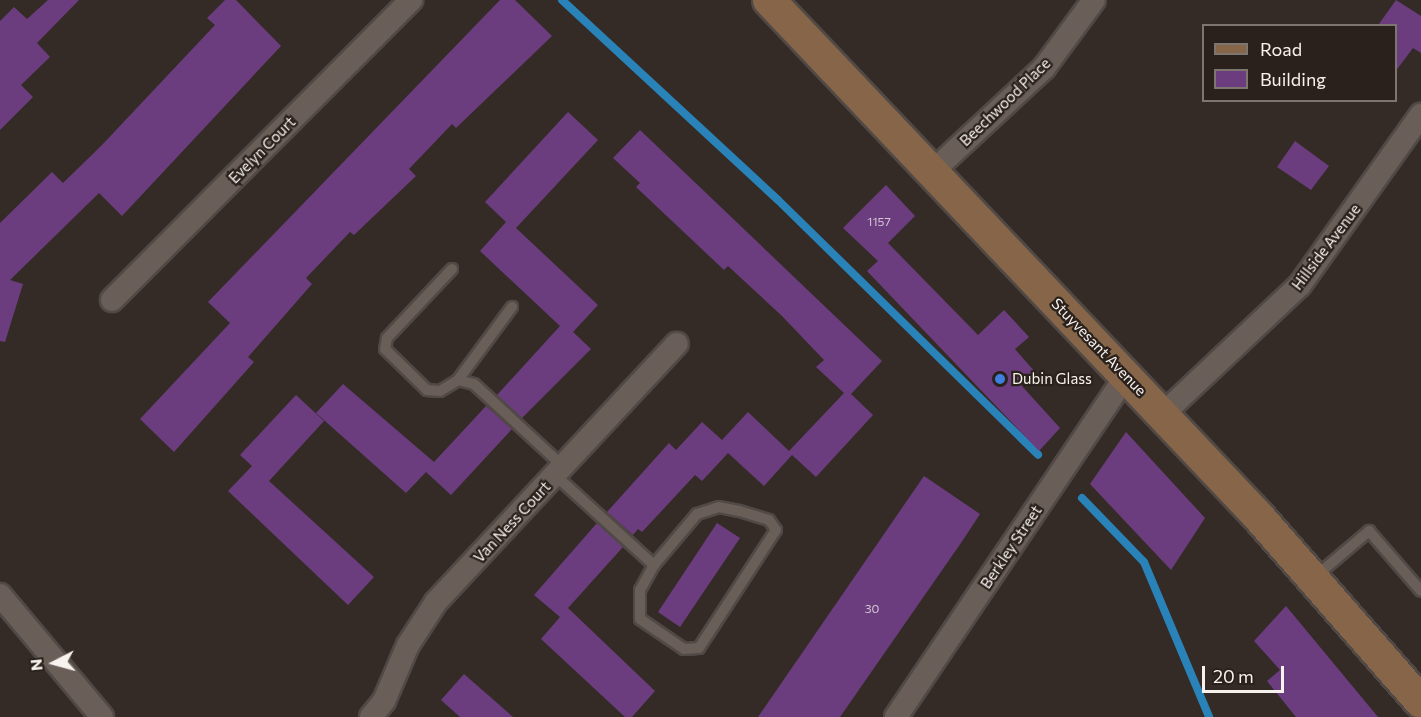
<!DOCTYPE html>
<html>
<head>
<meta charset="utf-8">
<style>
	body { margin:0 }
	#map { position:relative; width:1421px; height:717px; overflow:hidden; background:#342b26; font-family:Commissioner,sans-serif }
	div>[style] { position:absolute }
	.stream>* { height:8px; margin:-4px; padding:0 4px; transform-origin:4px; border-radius:4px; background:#2a83b8 }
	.building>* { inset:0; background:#6b3d7f }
	.roads { filter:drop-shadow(2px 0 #514945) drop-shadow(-2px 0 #514945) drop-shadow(0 2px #514945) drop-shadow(0 -2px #514945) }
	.lane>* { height:10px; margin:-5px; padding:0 5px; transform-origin:5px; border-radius:5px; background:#695e58 }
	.street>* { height:22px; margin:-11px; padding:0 11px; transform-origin:11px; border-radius:11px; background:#695e58 }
	.secondary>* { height:32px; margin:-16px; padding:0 16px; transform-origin:16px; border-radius:16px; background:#866548 }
	.dots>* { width:16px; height:16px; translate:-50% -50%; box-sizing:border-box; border:3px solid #2a211c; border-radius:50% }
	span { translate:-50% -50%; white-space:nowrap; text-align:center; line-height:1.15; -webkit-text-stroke:4.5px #2a211c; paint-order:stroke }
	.number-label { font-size:12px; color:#d5c5d2 }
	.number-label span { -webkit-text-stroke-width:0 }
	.street-label { font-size:15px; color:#f8f2ee }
	.poi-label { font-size:15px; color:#f8f2ee }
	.left { translate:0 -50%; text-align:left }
	.legend { position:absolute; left:1202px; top:24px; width:195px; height:78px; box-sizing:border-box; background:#2a211c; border:2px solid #7c7570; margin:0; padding:8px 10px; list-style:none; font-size:18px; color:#f8f2ee }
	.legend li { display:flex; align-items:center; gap:12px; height:30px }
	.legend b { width:30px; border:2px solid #7c7570 }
	.north { position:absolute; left:24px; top:633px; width:60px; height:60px; -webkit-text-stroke:4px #2a211c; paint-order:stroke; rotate:264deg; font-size:16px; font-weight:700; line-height:24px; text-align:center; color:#f8f2ee }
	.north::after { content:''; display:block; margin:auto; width:21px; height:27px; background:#f8f2ee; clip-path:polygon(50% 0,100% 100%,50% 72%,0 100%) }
	.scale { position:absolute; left:1202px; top:666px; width:82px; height:27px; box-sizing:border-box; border:3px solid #f8f2ee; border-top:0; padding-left:8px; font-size:18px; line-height:21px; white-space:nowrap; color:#f8f2ee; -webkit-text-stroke:4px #2a211c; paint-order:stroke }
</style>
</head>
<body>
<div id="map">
	<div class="stream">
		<i style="left:562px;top:0;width:294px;rotate:42.8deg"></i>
		<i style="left:778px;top:200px;width:364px;rotate:44.4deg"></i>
		<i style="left:1082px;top:498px;width:89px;rotate:45.9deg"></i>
		<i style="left:1144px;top:562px;width:168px;rotate:67.2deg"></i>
	</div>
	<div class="building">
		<i style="clip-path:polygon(48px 0,79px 0,37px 43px,50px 57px,21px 85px,33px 97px,0 130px,0 21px,14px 7px,27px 19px)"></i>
		<i style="clip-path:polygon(225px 0,236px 0,281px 46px,122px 216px,99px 193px,10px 280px,23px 284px,5px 342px,0 341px,0 223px,52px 172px,63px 183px,102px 145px,215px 25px,207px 18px)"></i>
		<i style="clip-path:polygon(500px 0,515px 0,552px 36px,456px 128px,452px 124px,409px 169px,416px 176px,354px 235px,350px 232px,306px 278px,312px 284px,248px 357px,254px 362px,174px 452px,140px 419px,230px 323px,208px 302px)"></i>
		<i style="clip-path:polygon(1396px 0,1421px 16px,1421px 53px,1413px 48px,1395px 72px,1395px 26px,1379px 24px)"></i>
		<i style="clip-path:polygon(568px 112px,598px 140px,516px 228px,598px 305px,573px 332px,591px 349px,522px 418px,497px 395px,560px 326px,480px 251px,506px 222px,485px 202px)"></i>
		<i style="clip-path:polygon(640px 130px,882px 361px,851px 394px,873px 415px,816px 477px,792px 455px,764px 486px,728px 453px,702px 481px,695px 475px,642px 532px,638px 529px,633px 535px,607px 512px,669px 443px,676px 450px,702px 422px,722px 440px,748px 412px,789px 451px,844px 393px,816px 367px,824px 360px,782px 316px,728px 266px,724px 270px,636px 187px,640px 183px,613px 158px)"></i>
		<i style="clip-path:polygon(1295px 141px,1329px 166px,1311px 190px,1277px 167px)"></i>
		<i style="clip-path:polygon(886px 185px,915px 216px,888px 243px,978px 335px,1004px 310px,1029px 337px,1015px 349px,1035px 372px,1021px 385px,1060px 428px,1039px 451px,867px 271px,878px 261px,843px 228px)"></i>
		<i style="clip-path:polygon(343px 384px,434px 462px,486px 406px,512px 429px,451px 495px,426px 472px,406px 493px,316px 413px)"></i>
		<i style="clip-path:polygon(296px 395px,324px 421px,269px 481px,374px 577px,348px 605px,228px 491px,252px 466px,240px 455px)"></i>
		<i style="clip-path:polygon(1126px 432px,1205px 518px,1171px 570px,1090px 484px)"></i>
		<i style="clip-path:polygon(924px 476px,980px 514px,963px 540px,840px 717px,758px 717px)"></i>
		<i style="clip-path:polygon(597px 523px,623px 547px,568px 608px,655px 691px,632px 717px,625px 717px,541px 639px,560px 617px,534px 595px)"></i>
		<i style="clip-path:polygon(717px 523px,740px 538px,680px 627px,658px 612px)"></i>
		<i style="clip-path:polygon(1286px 606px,1378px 717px,1296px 717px,1267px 681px,1280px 670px,1254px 641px)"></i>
		<i style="clip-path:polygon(464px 674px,513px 717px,460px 717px,441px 700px)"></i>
	</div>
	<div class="roads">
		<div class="lane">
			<i style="left:452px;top:269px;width:95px;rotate:133.3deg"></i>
			<i style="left:387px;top:338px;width:11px;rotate:100deg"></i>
			<i style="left:385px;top:349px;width:59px;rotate:44.3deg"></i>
			<i style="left:427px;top:390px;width:13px;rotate:4deg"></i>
			<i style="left:440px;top:391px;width:21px;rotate:-31deg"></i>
			<i style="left:458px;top:380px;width:16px;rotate:14deg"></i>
			<i style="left:474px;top:384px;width:121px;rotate:42.7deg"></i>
			<i style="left:458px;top:380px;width:91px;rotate:-53.5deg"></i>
			<i style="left:555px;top:475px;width:134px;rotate:42.3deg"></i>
			<i style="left:654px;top:565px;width:29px;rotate:119deg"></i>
			<i style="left:640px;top:590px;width:29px;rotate:90deg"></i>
			<i style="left:640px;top:619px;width:53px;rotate:34.3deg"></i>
			<i style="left:684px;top:649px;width:15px;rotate:-4deg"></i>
			<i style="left:699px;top:648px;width:141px;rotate:-56.9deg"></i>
			<i style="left:776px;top:530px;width:12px;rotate:-125deg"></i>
			<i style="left:769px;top:520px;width:31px;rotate:-163deg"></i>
			<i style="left:739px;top:511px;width:20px;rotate:-169deg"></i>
			<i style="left:719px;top:507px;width:23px;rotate:162deg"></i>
			<i style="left:697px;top:514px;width:67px;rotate:130.1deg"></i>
			<i style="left:1316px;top:576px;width:70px;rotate:-40.3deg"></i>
			<i style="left:1369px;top:531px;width:79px;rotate:49.1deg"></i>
		</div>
		<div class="street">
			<i style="left:932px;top:172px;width:153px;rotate:-42.9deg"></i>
			<i style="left:1044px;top:68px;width:84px;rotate:-53.7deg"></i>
			<i style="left:112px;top:300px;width:424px;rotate:-45.1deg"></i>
			<i style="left:1163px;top:414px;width:188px;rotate:-43.3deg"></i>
			<i style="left:1300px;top:285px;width:209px;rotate:-54.6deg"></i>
			<i style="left:0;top:595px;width:159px;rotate:50.1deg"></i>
			<i style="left:371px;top:717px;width:21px;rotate:-51deg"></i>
			<i style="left:384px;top:701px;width:61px;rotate:-66.8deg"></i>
			<i style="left:408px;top:645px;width:51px;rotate:-56.9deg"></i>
			<i style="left:436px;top:602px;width:353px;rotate:-47deg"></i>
			<i style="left:896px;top:717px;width:411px;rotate:-56deg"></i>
		</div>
		<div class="secondary">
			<i style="left:769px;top:0;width:711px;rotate:46.54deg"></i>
			<i style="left:1258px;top:516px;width:247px;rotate:48.8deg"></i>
		</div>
	</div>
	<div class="dots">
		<i style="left:1000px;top:379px;background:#3f7fe0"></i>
	</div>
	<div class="number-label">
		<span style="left:879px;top:222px">1157</span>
		<span style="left:872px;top:609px">30</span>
	</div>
	<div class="street-label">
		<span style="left:1005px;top:102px;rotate:-44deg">Beechwood Place</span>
		<span style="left:262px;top:150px;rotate:-45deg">Evelyn Court</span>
		<span style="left:1326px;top:247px;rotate:-53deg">Hillside Avenue</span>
		<span style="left:1099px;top:347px;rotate:46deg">Stuyvesant Avenue</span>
		<span style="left:512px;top:522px;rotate:-47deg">Van Ness Court</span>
		<span style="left:1011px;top:547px;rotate:-56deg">Berkley Street</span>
	</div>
	<div class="poi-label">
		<span class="left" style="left:1012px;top:379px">Dubin Glass</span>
	</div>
	<ul class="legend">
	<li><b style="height:8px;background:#866548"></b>Road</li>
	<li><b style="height:16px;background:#6b3d7f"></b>Building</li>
	</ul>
	<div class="north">N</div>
	<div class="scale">20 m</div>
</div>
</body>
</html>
